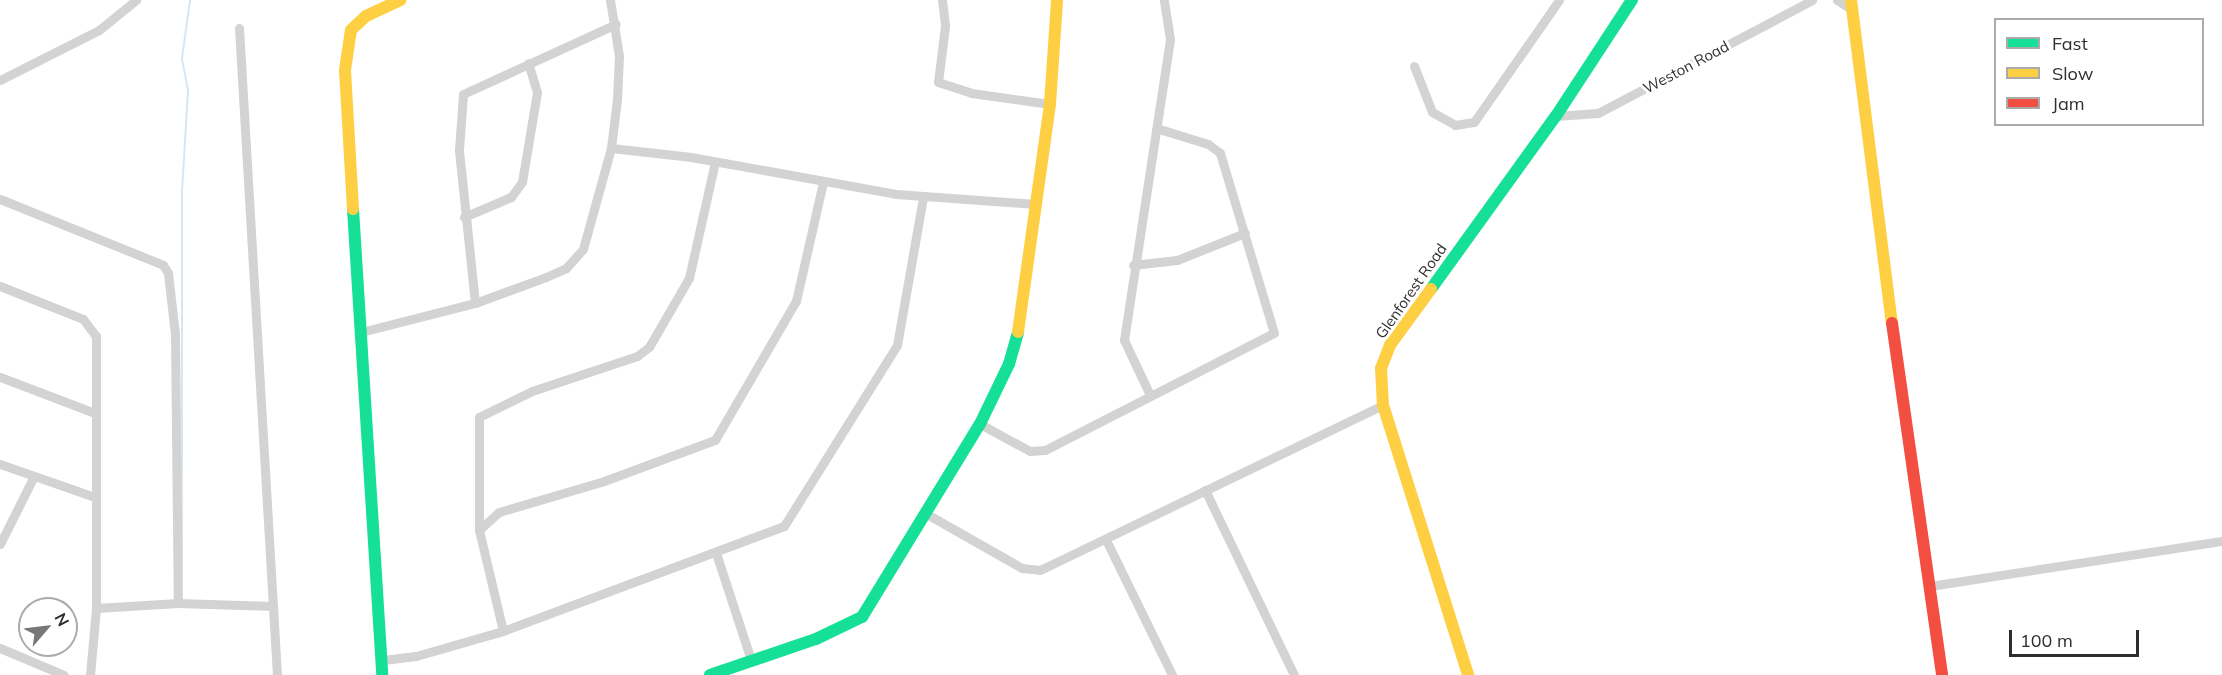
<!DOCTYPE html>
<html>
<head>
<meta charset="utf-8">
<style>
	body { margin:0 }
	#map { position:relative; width:2222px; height:675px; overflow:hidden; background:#fff; font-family:Mulish,sans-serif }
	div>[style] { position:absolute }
	.stream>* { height:2px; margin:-1px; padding:0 1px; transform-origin:1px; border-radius:1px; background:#d8e6f1 }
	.street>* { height:9px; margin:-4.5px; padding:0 4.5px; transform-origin:4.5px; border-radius:4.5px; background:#d3d3d3 }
	.fast>* { height:12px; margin:-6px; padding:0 6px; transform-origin:6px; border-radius:6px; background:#16e098 }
	.slow>* { height:12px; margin:-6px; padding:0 6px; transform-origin:6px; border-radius:6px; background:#ffcf43 }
	.jam>* { height:12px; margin:-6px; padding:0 6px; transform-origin:6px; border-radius:6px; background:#f24e42 }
	span { translate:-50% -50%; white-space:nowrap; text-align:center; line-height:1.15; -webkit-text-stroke:6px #fff; paint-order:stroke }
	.street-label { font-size:15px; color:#2e2e2e }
	.legend { position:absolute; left:1994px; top:18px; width:210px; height:108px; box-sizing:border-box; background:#fff; border:2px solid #ababab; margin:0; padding:8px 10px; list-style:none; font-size:18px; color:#2e2e2e }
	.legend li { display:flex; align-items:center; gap:12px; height:30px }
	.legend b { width:30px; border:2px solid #ababab }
	.north { position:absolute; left:18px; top:597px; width:60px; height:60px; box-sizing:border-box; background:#fff; border:2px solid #ababab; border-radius:50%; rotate:62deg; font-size:16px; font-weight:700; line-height:24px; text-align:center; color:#2e2e2e }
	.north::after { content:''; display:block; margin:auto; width:21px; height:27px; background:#777; clip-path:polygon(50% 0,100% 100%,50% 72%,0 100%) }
	.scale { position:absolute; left:2009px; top:630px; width:130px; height:27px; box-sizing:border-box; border:3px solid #2e2e2e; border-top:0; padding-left:8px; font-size:18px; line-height:21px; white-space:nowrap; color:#2e2e2e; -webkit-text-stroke:4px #fff; paint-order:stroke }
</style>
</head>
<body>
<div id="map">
	<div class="stream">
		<i style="left:182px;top:590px;width:398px;rotate:-90deg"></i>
		<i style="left:182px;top:192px;width:102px;rotate:-86.6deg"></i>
		<i style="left:188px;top:90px;width:33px;rotate:-101deg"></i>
		<i style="left:182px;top:58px;width:59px;rotate:-82.1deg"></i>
	</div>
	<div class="street">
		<i style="left:942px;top:0;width:26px;rotate:83deg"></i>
		<i style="left:945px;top:26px;width:56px;rotate:97.1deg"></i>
		<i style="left:938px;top:82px;width:35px;rotate:18deg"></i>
		<i style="left:971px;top:93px;width:80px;rotate:7.9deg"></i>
		<i style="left:1837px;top:0;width:17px;rotate:33deg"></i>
		<i style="left:239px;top:28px;width:648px;rotate:86.64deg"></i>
		<i style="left:1414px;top:66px;width:49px;rotate:68.6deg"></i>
		<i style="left:1432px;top:112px;width:26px;rotate:29deg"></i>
		<i style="left:1455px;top:125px;width:19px;rotate:-9deg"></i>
		<i style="left:1474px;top:122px;width:149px;rotate:-55.1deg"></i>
		<i style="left:0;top:80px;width:111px;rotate:-26.8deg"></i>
		<i style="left:99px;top:30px;width:48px;rotate:-39deg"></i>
		<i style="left:1556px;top:116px;width:42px;rotate:-4.1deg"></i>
		<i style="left:1598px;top:113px;width:242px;rotate:-27.8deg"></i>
		<i style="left:611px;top:148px;width:81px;rotate:6.4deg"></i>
		<i style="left:691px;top:157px;width:208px;rotate:10.2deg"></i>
		<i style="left:896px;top:194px;width:140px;rotate:4.1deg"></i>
		<i style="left:0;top:199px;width:176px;rotate:22deg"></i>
		<i style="left:163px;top:265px;width:9px;rotate:58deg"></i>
		<i style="left:168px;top:273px;width:61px;rotate:83.5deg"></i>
		<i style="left:175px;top:334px;width:269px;rotate:89.4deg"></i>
		<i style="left:178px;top:603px;width:82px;rotate:176.5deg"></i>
		<i style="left:464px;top:217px;width:51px;rotate:-23.1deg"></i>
		<i style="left:511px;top:197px;width:19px;rotate:-54deg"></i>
		<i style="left:522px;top:182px;width:91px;rotate:-80.5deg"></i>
		<i style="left:537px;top:92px;width:30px;rotate:-107deg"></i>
		<i style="left:1133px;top:265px;width:44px;rotate:-6.5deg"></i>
		<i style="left:1177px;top:260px;width:73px;rotate:-21.7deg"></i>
		<i style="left:0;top:286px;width:89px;rotate:21.7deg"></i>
		<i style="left:83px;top:319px;width:21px;rotate:53deg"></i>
		<i style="left:96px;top:336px;width:272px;rotate:90deg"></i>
		<i style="left:96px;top:608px;width:67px;rotate:95.1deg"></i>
		<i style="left:475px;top:303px;width:154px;rotate:-96deg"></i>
		<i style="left:459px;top:150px;width:56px;rotate:-85.9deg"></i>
		<i style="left:463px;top:94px;width:168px;rotate:-24.6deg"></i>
		<i style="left:361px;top:332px;width:118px;rotate:-14.3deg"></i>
		<i style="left:475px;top:303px;width:76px;rotate:-20.1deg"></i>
		<i style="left:546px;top:277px;width:22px;rotate:-24deg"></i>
		<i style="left:566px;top:268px;width:25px;rotate:-48deg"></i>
		<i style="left:583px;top:249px;width:105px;rotate:-74.5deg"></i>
		<i style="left:611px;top:148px;width:49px;rotate:-83deg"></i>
		<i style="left:617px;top:99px;width:43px;rotate:-87.3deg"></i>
		<i style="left:619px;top:56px;width:57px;rotate:-99.1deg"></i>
		<i style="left:0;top:377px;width:102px;rotate:20.8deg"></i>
		<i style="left:1150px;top:395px;width:61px;rotate:-115.3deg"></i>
		<i style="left:1124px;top:340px;width:304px;rotate:-81.3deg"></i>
		<i style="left:1170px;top:39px;width:39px;rotate:-99deg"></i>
		<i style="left:980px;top:424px;width:57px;rotate:28.4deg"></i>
		<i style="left:1030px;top:451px;width:15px;rotate:-4deg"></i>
		<i style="left:1045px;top:450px;width:257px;rotate:-27.1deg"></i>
		<i style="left:1274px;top:333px;width:188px;rotate:-106.7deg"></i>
		<i style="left:1220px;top:153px;width:15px;rotate:-143deg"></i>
		<i style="left:1208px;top:144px;width:54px;rotate:-162.9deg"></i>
		<i style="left:0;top:464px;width:101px;rotate:19.2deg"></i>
		<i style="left:1205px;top:490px;width:205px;rotate:64.3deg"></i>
		<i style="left:925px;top:513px;width:112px;rotate:29.6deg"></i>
		<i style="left:1022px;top:568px;width:18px;rotate:6deg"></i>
		<i style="left:1040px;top:570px;width:381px;rotate:-25.7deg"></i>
		<i style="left:479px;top:530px;width:27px;rotate:-42deg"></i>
		<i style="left:499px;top:512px;width:109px;rotate:-16.4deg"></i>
		<i style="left:604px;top:481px;width:118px;rotate:-20.3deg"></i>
		<i style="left:715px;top:440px;width:161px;rotate:-59.8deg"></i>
		<i style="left:796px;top:301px;width:122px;rotate:-77.2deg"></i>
		<i style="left:1106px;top:540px;width:150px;rotate:63.9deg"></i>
		<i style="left:0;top:544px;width:74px;rotate:-63.4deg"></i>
		<i style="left:716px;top:553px;width:113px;rotate:71.9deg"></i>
		<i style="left:1930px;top:586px;width:295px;rotate:-8.8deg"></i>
		<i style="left:178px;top:603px;width:95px;rotate:1.8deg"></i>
		<i style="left:503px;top:631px;width:104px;rotate:-103.4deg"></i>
		<i style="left:479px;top:530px;width:113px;rotate:-90deg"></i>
		<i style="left:479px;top:417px;width:59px;rotate:-26.1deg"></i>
		<i style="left:532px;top:391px;width:111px;rotate:-18.4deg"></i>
		<i style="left:637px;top:356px;width:15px;rotate:-37deg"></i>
		<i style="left:649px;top:347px;width:80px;rotate:-59.9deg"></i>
		<i style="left:689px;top:278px;width:119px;rotate:-77.4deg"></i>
		<i style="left:0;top:648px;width:69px;rotate:22.9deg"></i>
		<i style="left:383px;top:660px;width:33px;rotate:-7deg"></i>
		<i style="left:416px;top:656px;width:91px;rotate:-16deg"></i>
		<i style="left:503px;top:631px;width:300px;rotate:-20.5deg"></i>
		<i style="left:784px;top:526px;width:213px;rotate:-58deg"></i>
		<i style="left:897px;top:345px;width:150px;rotate:-80deg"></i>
	</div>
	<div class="fast">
		<i style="left:353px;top:209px;width:467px;rotate:86.4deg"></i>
		<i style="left:1431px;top:289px;width:213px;rotate:-54.2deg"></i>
		<i style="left:1556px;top:116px;width:139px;rotate:-56.8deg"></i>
		<i style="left:710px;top:675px;width:112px;rotate:-18.8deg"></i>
		<i style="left:816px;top:639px;width:51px;rotate:-25.6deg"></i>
		<i style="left:862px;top:617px;width:226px;rotate:-58.6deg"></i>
		<i style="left:980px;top:424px;width:67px;rotate:-64.2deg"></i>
		<i style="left:1009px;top:364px;width:33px;rotate:-74deg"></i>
	</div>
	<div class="slow">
		<i style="left:1851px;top:0;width:326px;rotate:82.8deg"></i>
		<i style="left:353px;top:209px;width:139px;rotate:-93.3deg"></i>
		<i style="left:345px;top:70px;width:40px;rotate:-81.5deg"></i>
		<i style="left:351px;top:30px;width:21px;rotate:-43deg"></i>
		<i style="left:366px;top:16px;width:38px;rotate:-25deg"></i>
		<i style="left:1431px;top:289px;width:69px;rotate:126.2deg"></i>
		<i style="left:1390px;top:345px;width:25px;rotate:111deg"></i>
		<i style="left:1381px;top:368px;width:37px;rotate:87deg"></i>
		<i style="left:1383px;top:405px;width:283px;rotate:72.5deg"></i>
		<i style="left:1018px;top:332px;width:230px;rotate:-82deg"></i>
		<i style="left:1050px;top:104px;width:104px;rotate:-86.1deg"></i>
	</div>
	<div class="jam">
		<i style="left:1892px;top:323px;width:356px;rotate:81.9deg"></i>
	</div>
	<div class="street-label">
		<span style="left:1686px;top:67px;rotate:-28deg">Weston Road</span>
		<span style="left:1411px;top:291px;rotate:-55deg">Glenforest Road</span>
	</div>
	<ul class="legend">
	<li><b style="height:8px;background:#16e098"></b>Fast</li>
	<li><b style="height:8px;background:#ffcf43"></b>Slow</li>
	<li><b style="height:8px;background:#f24e42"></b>Jam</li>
	</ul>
	<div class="north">N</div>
	<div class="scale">100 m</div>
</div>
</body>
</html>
